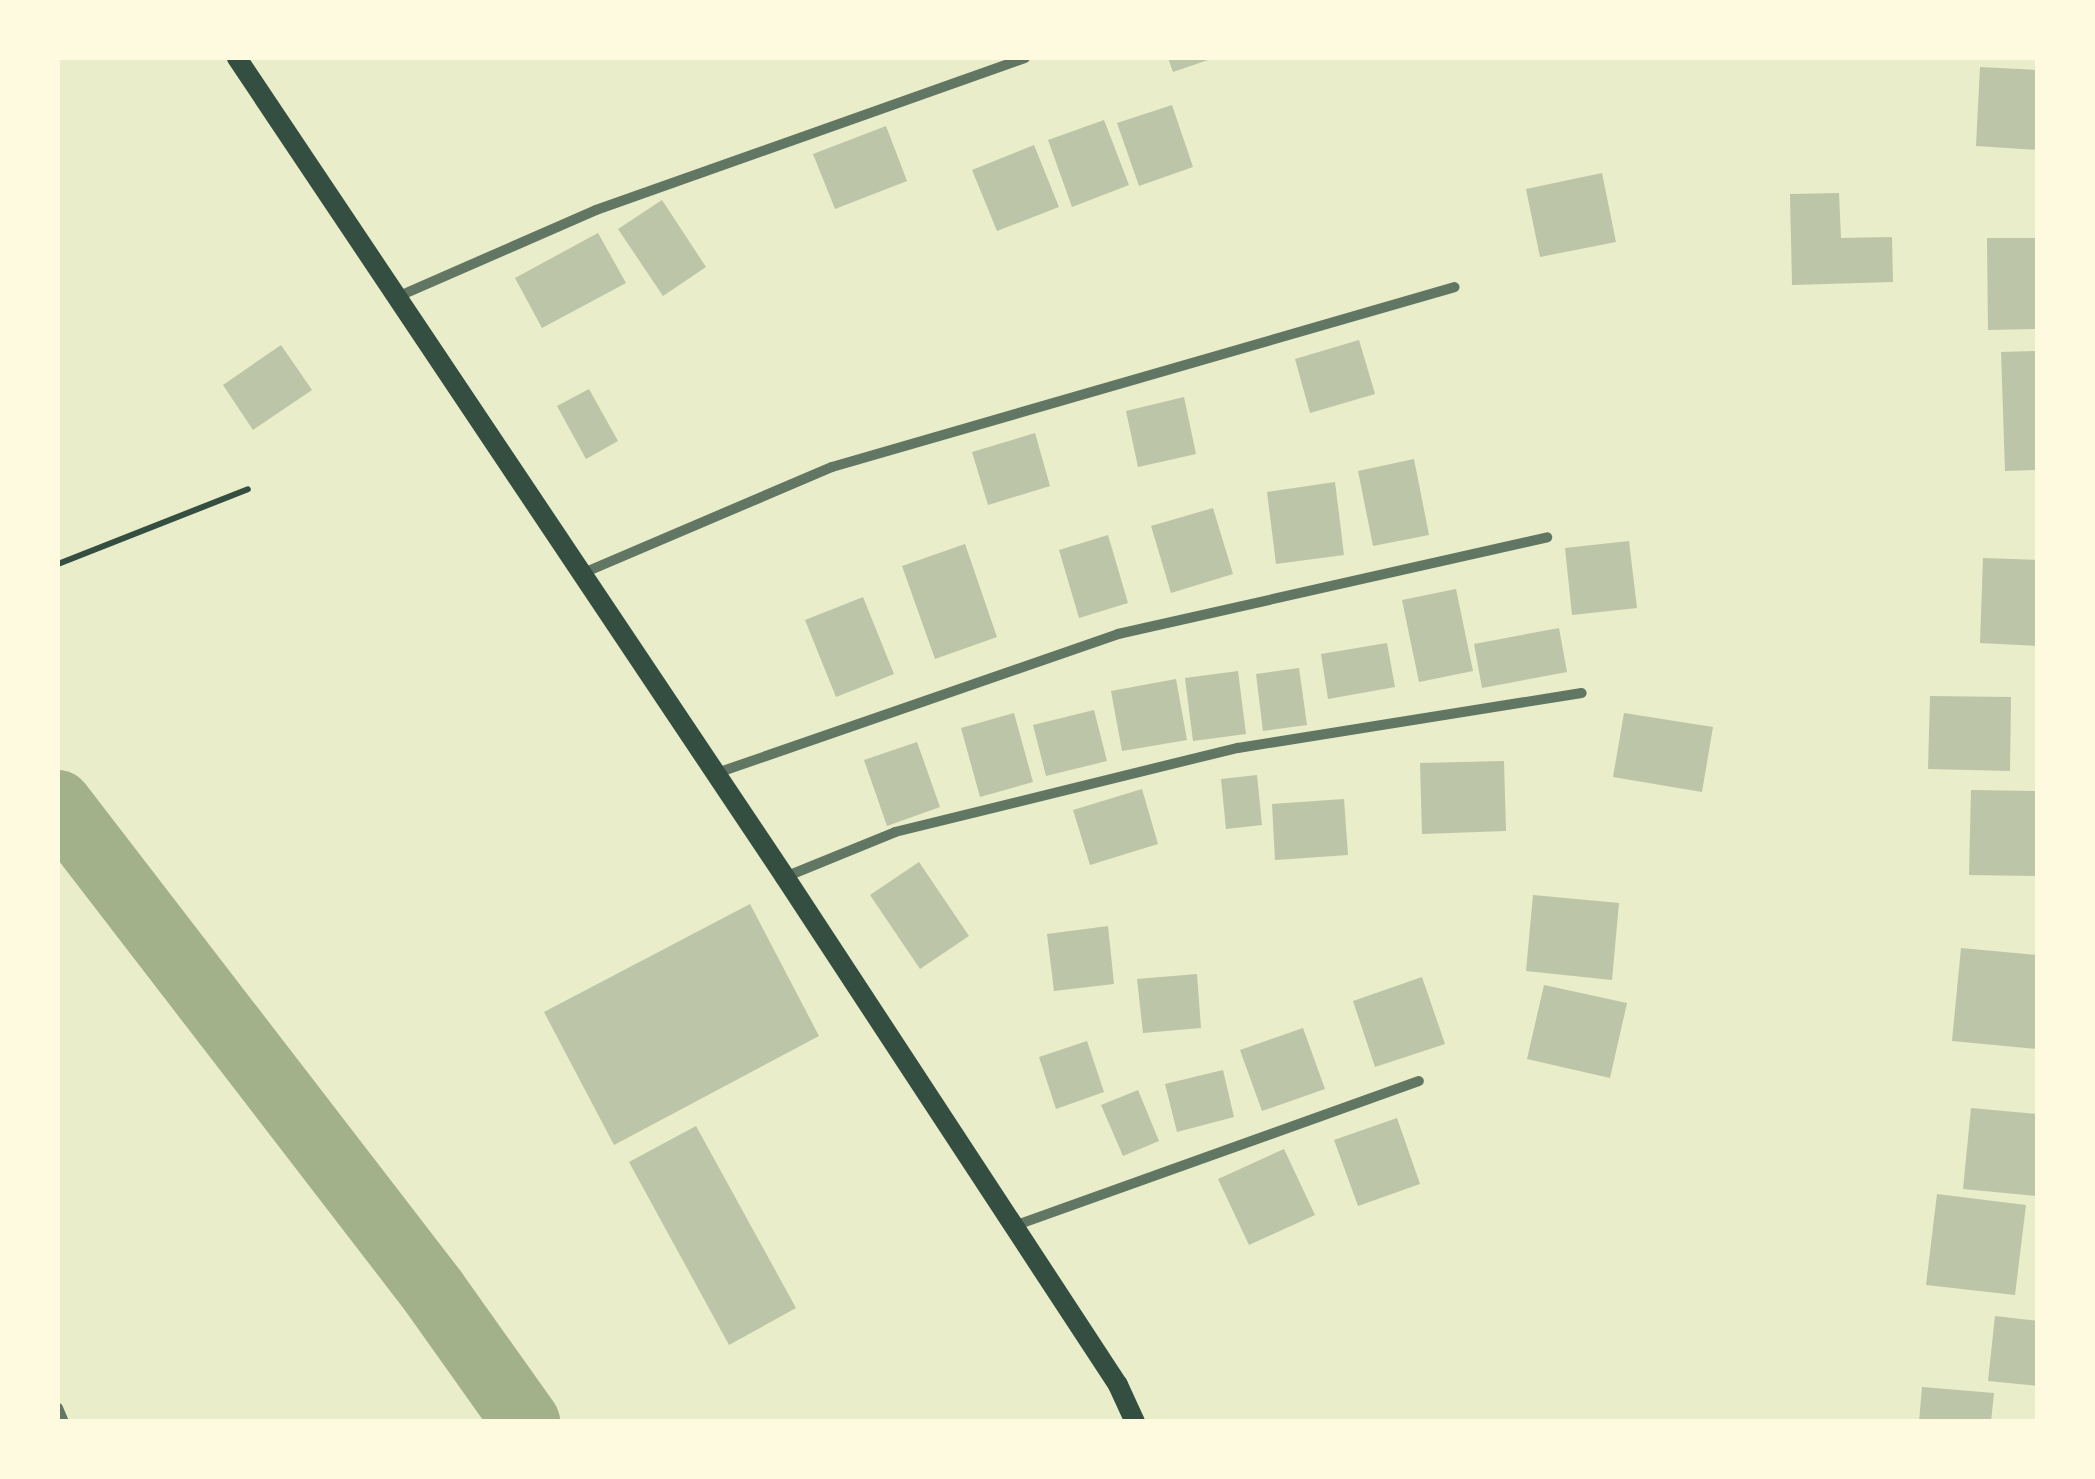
<!DOCTYPE html>
<html>
<head>
<meta charset="utf-8">
<style>
	body { margin:0 }
	#map { position:relative; width:2095px; height:1479px; overflow:hidden; background:#e9edc9; font-family:"Nunito Sans",sans-serif }
	div>[style] { position:absolute }
	.river>* { height:68px; margin:-34px; padding:0 34px; transform-origin:34px; border-radius:34px; background:#a3b18a }
	.building>* { inset:0; background:#bcc5a7 }
	.path>* { height:6px; margin:-3px; padding:0 3px; transform-origin:3px; border-radius:3px; background:#344e41 }
	.minor>* { height:10px; margin:-5px; padding:0 5px; transform-origin:5px; border-radius:5px; background:#617663 }
	.secondary>* { height:20px; margin:-10px; padding:0 10px; transform-origin:10px; border-radius:10px; background:#344e41 }
	span { translate:-50% -50%; white-space:nowrap; text-align:center; line-height:1.15; -webkit-text-stroke:10px #fefae0; paint-order:stroke }
	.frame { position:absolute; inset:0; border:60px solid #fefae0; pointer-events:none }
</style>
</head>
<body>
<div id="map">
	<div class="river">
		<i style="left:58px;top:804px;width:615px;rotate:52.4deg"></i>
		<i style="left:433px;top:1291px;width:161px;rotate:54.6deg"></i>
	</div>
	<div class="building">
		<i style="clip-path:polygon(1168px 58px,1214px 58px,1173px 72px)"></i>
		<i style="clip-path:polygon(1980px 67px,2038px 70px,2038px 150px,1976px 146px)"></i>
		<i style="clip-path:polygon(1172px 105px,1193px 167px,1139px 186px,1117px 123px)"></i>
		<i style="clip-path:polygon(1104px 120px,1129px 185px,1072px 207px,1048px 140px)"></i>
		<i style="clip-path:polygon(886px 126px,907px 181px,835px 209px,813px 154px)"></i>
		<i style="clip-path:polygon(1034px 145px,1059px 207px,997px 231px,972px 170px)"></i>
		<i style="clip-path:polygon(1602px 173px,1616px 242px,1540px 257px,1526px 189px)"></i>
		<i style="clip-path:polygon(1839px 193px,1841px 238px,1892px 237px,1893px 282px,1792px 285px,1790px 194px)"></i>
		<i style="clip-path:polygon(662px 200px,706px 267px,663px 296px,618px 229px)"></i>
		<i style="clip-path:polygon(598px 233px,626px 283px,542px 328px,515px 278px)"></i>
		<i style="clip-path:polygon(1987px 238px,2038px 238px,2038px 329px,1988px 330px)"></i>
		<i style="clip-path:polygon(1359px 340px,1375px 394px,1310px 413px,1295px 359px)"></i>
		<i style="clip-path:polygon(281px 345px,312px 390px,253px 430px,223px 385px)"></i>
		<i style="clip-path:polygon(2038px 351px,2038px 470px,2005px 471px,2001px 352px)"></i>
		<i style="clip-path:polygon(589px 389px,618px 441px,586px 459px,557px 406px)"></i>
		<i style="clip-path:polygon(1184px 397px,1196px 454px,1138px 467px,1126px 411px)"></i>
		<i style="clip-path:polygon(1035px 433px,1050px 486px,988px 505px,972px 452px)"></i>
		<i style="clip-path:polygon(1414px 459px,1429px 535px,1373px 546px,1358px 471px)"></i>
		<i style="clip-path:polygon(1335px 482px,1344px 555px,1276px 564px,1267px 492px)"></i>
		<i style="clip-path:polygon(1213px 508px,1233px 574px,1171px 593px,1151px 526px)"></i>
		<i style="clip-path:polygon(1108px 535px,1128px 603px,1079px 618px,1059px 550px)"></i>
		<i style="clip-path:polygon(1629px 541px,1637px 608px,1572px 615px,1565px 548px)"></i>
		<i style="clip-path:polygon(965px 544px,997px 637px,935px 659px,902px 566px)"></i>
		<i style="clip-path:polygon(1983px 558px,2038px 560px,2038px 646px,1980px 643px)"></i>
		<i style="clip-path:polygon(1456px 589px,1473px 671px,1419px 682px,1402px 600px)"></i>
		<i style="clip-path:polygon(863px 597px,894px 674px,836px 697px,805px 620px)"></i>
		<i style="clip-path:polygon(1559px 628px,1567px 672px,1482px 688px,1474px 644px)"></i>
		<i style="clip-path:polygon(1387px 643px,1395px 687px,1328px 699px,1321px 654px)"></i>
		<i style="clip-path:polygon(1299px 668px,1307px 725px,1263px 731px,1256px 674px)"></i>
		<i style="clip-path:polygon(1238px 671px,1246px 734px,1193px 741px,1185px 678px)"></i>
		<i style="clip-path:polygon(1176px 679px,1187px 740px,1122px 751px,1111px 691px)"></i>
		<i style="clip-path:polygon(1930px 696px,2011px 697px,2010px 771px,1928px 769px)"></i>
		<i style="clip-path:polygon(1094px 710px,1107px 761px,1046px 776px,1033px 725px)"></i>
		<i style="clip-path:polygon(1014px 713px,1033px 782px,980px 797px,961px 728px)"></i>
		<i style="clip-path:polygon(1624px 713px,1713px 727px,1702px 792px,1613px 777px)"></i>
		<i style="clip-path:polygon(917px 742px,940px 807px,887px 826px,864px 760px)"></i>
		<i style="clip-path:polygon(1504px 761px,1506px 831px,1422px 834px,1420px 763px)"></i>
		<i style="clip-path:polygon(1257px 775px,1262px 825px,1226px 829px,1221px 779px)"></i>
		<i style="clip-path:polygon(1142px 789px,1158px 844px,1090px 865px,1073px 810px)"></i>
		<i style="clip-path:polygon(1971px 790px,2038px 791px,2038px 876px,1969px 875px)"></i>
		<i style="clip-path:polygon(1344px 799px,1348px 855px,1275px 860px,1272px 804px)"></i>
		<i style="clip-path:polygon(919px 862px,969px 936px,920px 969px,870px 895px)"></i>
		<i style="clip-path:polygon(1533px 895px,1619px 903px,1612px 980px,1526px 971px)"></i>
		<i style="clip-path:polygon(750px 904px,819px 1036px,614px 1145px,544px 1012px)"></i>
		<i style="clip-path:polygon(1108px 926px,1114px 984px,1054px 991px,1047px 934px)"></i>
		<i style="clip-path:polygon(1961px 948px,2038px 955px,2038px 1049px,1952px 1041px)"></i>
		<i style="clip-path:polygon(1197px 974px,1201px 1028px,1143px 1033px,1137px 979px)"></i>
		<i style="clip-path:polygon(1422px 977px,1445px 1044px,1375px 1067px,1353px 1001px)"></i>
		<i style="clip-path:polygon(1544px 985px,1627px 1003px,1610px 1078px,1527px 1059px)"></i>
		<i style="clip-path:polygon(1303px 1028px,1325px 1089px,1262px 1111px,1240px 1050px)"></i>
		<i style="clip-path:polygon(1087px 1041px,1104px 1092px,1056px 1109px,1039px 1057px)"></i>
		<i style="clip-path:polygon(1223px 1070px,1234px 1117px,1177px 1132px,1165px 1084px)"></i>
		<i style="clip-path:polygon(1138px 1090px,1159px 1141px,1123px 1156px,1101px 1105px)"></i>
		<i style="clip-path:polygon(1971px 1108px,2038px 1114px,2038px 1196px,1963px 1189px)"></i>
		<i style="clip-path:polygon(1397px 1118px,1420px 1184px,1358px 1206px,1334px 1140px)"></i>
		<i style="clip-path:polygon(696px 1126px,796px 1308px,729px 1345px,629px 1162px)"></i>
		<i style="clip-path:polygon(1284px 1149px,1315px 1215px,1249px 1245px,1218px 1179px)"></i>
		<i style="clip-path:polygon(1937px 1194px,2026px 1205px,2015px 1295px,1926px 1285px)"></i>
		<i style="clip-path:polygon(1995px 1316px,2038px 1321px,2038px 1386px,1988px 1381px)"></i>
		<i style="clip-path:polygon(1922px 1387px,1994px 1393px,1991px 1422px,1919px 1422px)"></i>
	</div>
	<div class="path">
		<i style="left:58px;top:564px;width:204px;rotate:-21.5deg"></i>
	</div>
	<div class="minor">
		<i style="left:397px;top:297px;width:217px;rotate:-23.6deg"></i>
		<i style="left:596px;top:210px;width:455px;rotate:-19.5deg"></i>
		<i style="left:581px;top:574px;width:273px;rotate:-23.1deg"></i>
		<i style="left:832px;top:467px;width:648px;rotate:-16.12deg"></i>
		<i style="left:714px;top:774px;width:428px;rotate:-19.1deg"></i>
		<i style="left:1118px;top:634px;width:440px;rotate:-12.7deg"></i>
		<i style="left:785px;top:877px;width:119px;rotate:-22.2deg"></i>
		<i style="left:895px;top:832px;width:353px;rotate:-13.8deg"></i>
		<i style="left:1238px;top:748px;width:348px;rotate:-9.1deg"></i>
		<i style="left:1014px;top:1226px;width:430px;rotate:-19.7deg"></i>
		<i style="left:58px;top:1408px;width:15px;rotate:67deg"></i>
	</div>
	<div class="secondary">
		<i style="left:237px;top:58px;width:985px;rotate:56.21deg"></i>
		<i style="left:785px;top:877px;width:607px;rotate:56.75deg"></i>
		<i style="left:1118px;top:1385px;width:41px;rotate:65.3deg"></i>
	</div>
	<div class="frame"></div>
</div>
</body>
</html>
